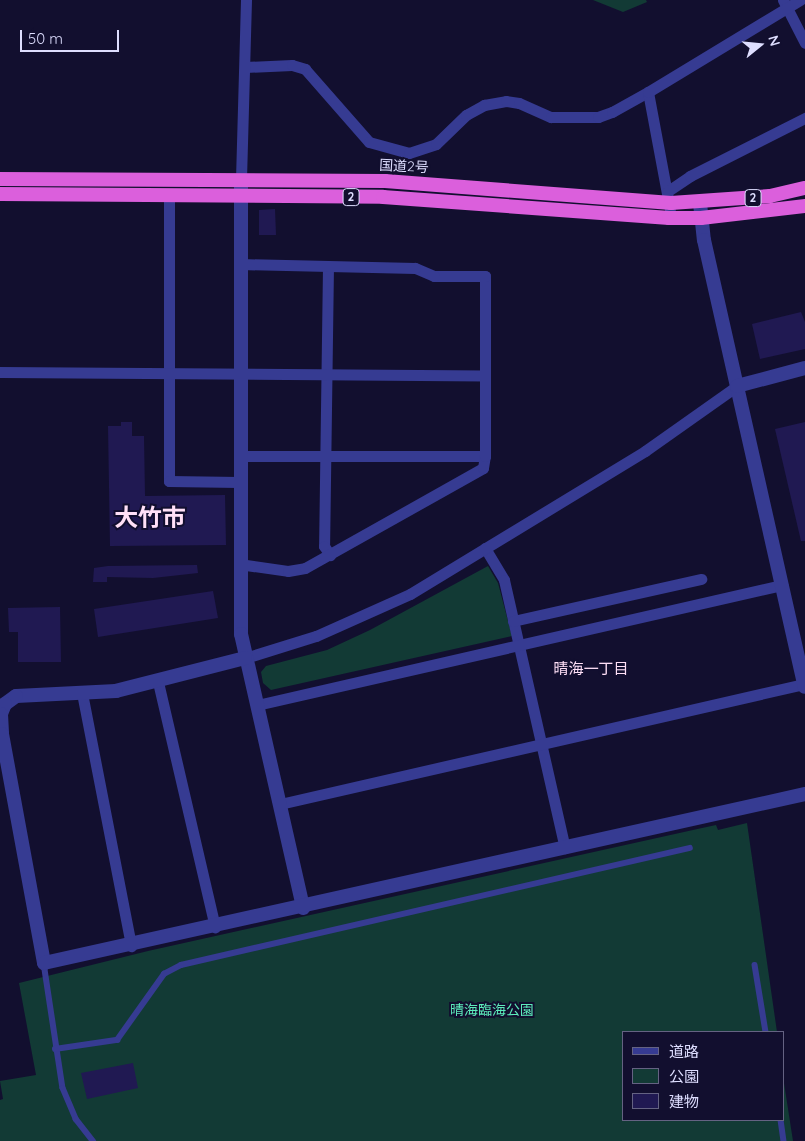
<!DOCTYPE html>
<html>
<head>
<meta charset="utf-8">
<style>
	body { margin:0 }
	#map { position:relative; width:805px; height:1141px; overflow:hidden; background:#120f2f; font-family:Quicksand,"Noto Sans JP",sans-serif }
	div>[style] { position:absolute }
	.green>* { inset:0; background:#123a35 }
	.building>* { inset:0; background:#201952 }
	.service>* { height:5.5px; margin:-2.75px; padding:0 2.75px; transform-origin:2.75px; border-radius:2.75px; background:#363b92 }
	.minor>* { height:11px; margin:-5.5px; padding:0 5.5px; transform-origin:5.5px; border-radius:5.5px; background:#363b92 }
	.tertiary>* { height:14px; margin:-7px; padding:0 7px; transform-origin:7px; border-radius:7px; background:#363b92 }
	.trunk>* { height:14px; margin:-7px; padding:0 7px; transform-origin:7px; border-radius:7px; background:#db5fdc }
	span { translate:-50% -50%; white-space:nowrap; text-align:center; line-height:1.15; -webkit-text-stroke:4px #120f2f; paint-order:stroke }
	.shield-label span { padding:1px 4px; background:#120f2f; border:1px solid; border-radius:4px; -webkit-text-stroke-width:0 }
	.shield-label { font-size:12px; color:#dedeff; font-weight:700 }
	.street-label { font-size:14px; color:#dedeff }
	.park-label { font-size:14px; color:#5cecbb }
	.neighbourhood-label { font-size:15px; color:#ffe0f7 }
	.town-label { font-size:24px; color:#ffe0f7; font-weight:700 }
	.legend { position:absolute; left:622px; top:1031px; width:162px; height:90px; box-sizing:border-box; background:#120f2f; border:1px solid #646282; margin:0; padding:6px 9px; list-style:none; font-size:15px; color:#dedeff }
	.legend li { display:flex; align-items:center; gap:10px; height:25px }
	.legend b { width:25px; border:1px solid #646282 }
	.north { position:absolute; left:735px; top:20px; width:50px; height:50px; -webkit-text-stroke:4px #120f2f; paint-order:stroke; rotate:73deg; font-size:14px; font-weight:700; line-height:20px; text-align:center; color:#dedeff }
	.north::after { content:''; display:block; margin:auto; width:18px; height:22px; background:#dedeff; clip-path:polygon(50% 0,100% 100%,50% 72%,0 100%) }
	.scale { position:absolute; left:20px; top:30px; width:99px; height:22px; box-sizing:border-box; border:2px solid #dedeff; border-top:0; padding-left:6px; font-size:15px; line-height:18px; white-space:nowrap; color:#dedeff; -webkit-text-stroke:4px #120f2f; paint-order:stroke }
</style>
</head>
<body>
<div id="map">
	<div class="green">
		<i style="clip-path:polygon(593px 0,646px 0,647px 2px,623px 12px)"></i>
		<i style="clip-path:polygon(488px 566px,498px 583px,512px 636px,271px 690px,263px 683px,261px 672px,266px 666px,327px 650px,370px 630px)"></i>
		<i style="clip-path:polygon(747px 823px,777px 1032px,624px 1032px,624px 1120px,784px 1120px,784px 1083px,793px 1141px,0 1141px,0 1100px,3px 1099px,0 1081px,36px 1075px,19px 983px,148px 951px,702px 828px,716px 825px,718px 830px)"></i>
	</div>
	<div class="building">
		<i style="clip-path:polygon(275px 209px,276px 235px,259px 235px,259px 210px)"></i>
		<i style="clip-path:polygon(801px 312px,805px 322px,805px 349px,760px 359px,752px 324px)"></i>
		<i style="clip-path:polygon(121px 422px,132px 422px,132px 436px,144px 436px,145px 496px,225px 495px,226px 545px,110px 546px,108px 426px,121px 426px)"></i>
		<i style="clip-path:polygon(805px 422px,805px 541px,801px 541px,775px 429px)"></i>
		<i style="clip-path:polygon(197px 565px,198px 573px,153px 578px,107px 577px,107px 582px,93px 582px,94px 568px,108px 566px)"></i>
		<i style="clip-path:polygon(213px 591px,218px 618px,98px 637px,94px 609px)"></i>
		<i style="clip-path:polygon(60px 607px,61px 662px,18px 662px,18px 632px,9px 632px,8px 608px)"></i>
		<i style="clip-path:polygon(133px 1063px,138px 1088px,87px 1099px,81px 1073px)"></i>
	</div>
	<div class="service">
		<i style="left:44px;top:963px;width:126px;rotate:81.4deg"></i>
		<i style="left:63px;top:1088px;width:34px;rotate:67deg"></i>
		<i style="left:76px;top:1119px;width:28px;rotate:52deg"></i>
		<i style="left:755px;top:965px;width:68px;rotate:80.7deg"></i>
		<i style="left:55px;top:1049px;width:63px;rotate:-8.3deg"></i>
		<i style="left:117px;top:1040px;width:81px;rotate:-54.5deg"></i>
		<i style="left:164px;top:974px;width:19px;rotate:-28deg"></i>
		<i style="left:181px;top:965px;width:522px;rotate:-12.95deg"></i>
		<i style="left:781px;top:1120px;width:21px;rotate:82deg"></i>
	</div>
	<div class="minor">
		<i style="left:783px;top:0;width:48px;rotate:62.9deg"></i>
		<i style="left:245px;top:67px;width:47px;rotate:-2.4deg"></i>
		<i style="left:292px;top:65px;width:14px;rotate:17deg"></i>
		<i style="left:305px;top:69px;width:97px;rotate:48.8deg"></i>
		<i style="left:369px;top:142px;width:41px;rotate:15.4deg"></i>
		<i style="left:409px;top:153px;width:28px;rotate:-18deg"></i>
		<i style="left:436px;top:144px;width:42px;rotate:-44deg"></i>
		<i style="left:466px;top:115px;width:21px;rotate:-29deg"></i>
		<i style="left:484px;top:105px;width:22px;rotate:-10deg"></i>
		<i style="left:506px;top:101px;width:13px;rotate:9deg"></i>
		<i style="left:519px;top:103px;width:35px;rotate:24deg"></i>
		<i style="left:551px;top:117px;width:47px"></i>
		<i style="left:598px;top:117px;width:15px;rotate:-20deg"></i>
		<i style="left:612px;top:112px;width:41px;rotate:-29.1deg"></i>
		<i style="left:648px;top:92px;width:119px;rotate:79.4deg"></i>
		<i style="left:648px;top:92px;width:178px;rotate:-31.2deg"></i>
		<i style="left:241px;top:179px;width:179px;rotate:-88.4deg"></i>
		<i style="left:668px;top:191px;width:27px;rotate:-34deg"></i>
		<i style="left:690px;top:176px;width:129px;rotate:-26.8deg"></i>
		<i style="left:169px;top:195px;width:286px;rotate:90deg"></i>
		<i style="left:169px;top:481px;width:70px;rotate:0.8deg"></i>
		<i style="left:328px;top:266px;width:280px;rotate:90.8deg"></i>
		<i style="left:324px;top:546px;width:11px;rotate:56deg"></i>
		<i style="left:0;top:372px;width:485px;rotate:0.4deg"></i>
		<i style="left:240px;top:456px;width:245px"></i>
		<i style="left:485px;top:548px;width:37px;rotate:59deg"></i>
		<i style="left:504px;top:580px;width:275px;rotate:77.2deg"></i>
		<i style="left:239px;top:564px;width:49px;rotate:8.1deg"></i>
		<i style="left:288px;top:571px;width:17px;rotate:-10deg"></i>
		<i style="left:305px;top:568px;width:204px;rotate:-29.3deg"></i>
		<i style="left:483px;top:468px;width:12px;rotate:-81deg"></i>
		<i style="left:485px;top:456px;width:180px;rotate:-90deg"></i>
		<i style="left:485px;top:276px;width:51px;rotate:180deg"></i>
		<i style="left:434px;top:276px;width:21px;rotate:-157deg"></i>
		<i style="left:415px;top:268px;width:174px;rotate:-178.7deg"></i>
		<i style="left:513px;top:621px;width:193px;rotate:-12.6deg"></i>
		<i style="left:245px;top:658px;width:74px;rotate:-17.2deg"></i>
		<i style="left:316px;top:636px;width:103px;rotate:-24.1deg"></i>
		<i style="left:410px;top:594px;width:275px;rotate:-31.3deg"></i>
		<i style="left:645px;top:451px;width:113px;rotate:-35.2deg"></i>
		<i style="left:158px;top:682px;width:252px;rotate:76.9deg"></i>
		<i style="left:82px;top:693px;width:258px;rotate:79deg"></i>
		<i style="left:257px;top:705px;width:539px;rotate:-12.88deg"></i>
		<i style="left:280px;top:804px;width:538px;rotate:-12.9deg"></i>
	</div>
	<div class="tertiary">
		<i style="left:241px;top:185px;width:449px;rotate:90deg"></i>
		<i style="left:241px;top:634px;width:281px;rotate:77.2deg"></i>
		<i style="left:700px;top:203px;width:37px;rotate:84deg"></i>
		<i style="left:704px;top:240px;width:458px;rotate:77.3deg"></i>
		<i style="left:737px;top:386px;width:70px;rotate:-14.8deg"></i>
		<i style="left:245px;top:658px;width:133px;rotate:165.7deg"></i>
		<i style="left:116px;top:691px;width:100px;rotate:177.1deg"></i>
		<i style="left:16px;top:696px;width:14px;rotate:144deg"></i>
		<i style="left:5px;top:704px;width:11px;rotate:112deg"></i>
		<i style="left:1px;top:714px;width:20px;rotate:87deg"></i>
		<i style="left:2px;top:734px;width:233px;rotate:79.6deg"></i>
		<i style="left:44px;top:963px;width:780px;rotate:-12.52deg"></i>
	</div>
	<div class="trunk">
		<i style="left:0;top:179px;width:385px;rotate:0.3deg"></i>
		<i style="left:385px;top:181px;width:287px;rotate:4.4deg"></i>
		<i style="left:671px;top:203px;width:99px;rotate:-4deg"></i>
		<i style="left:770px;top:196px;width:36px;rotate:-13deg"></i>
		<i style="left:0;top:194px;width:383px;rotate:0.4deg"></i>
		<i style="left:383px;top:197px;width:287px;rotate:4.2deg"></i>
		<i style="left:669px;top:218px;width:32px"></i>
		<i style="left:701px;top:218px;width:105px;rotate:-6.6deg"></i>
	</div>
	<div class="shield-label">
		<span style="left:351px;top:197px">2</span>
		<span style="left:753px;top:198px">2</span>
	</div>
	<div class="street-label">
		<span style="left:404px;top:166px;rotate:3deg">国道2号</span>
	</div>
	<div class="park-label">
		<span style="left:492px;top:1010px">晴海臨海公園</span>
	</div>
	<div class="neighbourhood-label">
		<span style="left:591px;top:669px">晴海一丁目</span>
	</div>
	<div class="town-label">
		<span style="left:150px;top:518px">大竹市</span>
	</div>
	<ul class="legend">
	<li><b style="height:6px;background:#363b92"></b>道路</li>
	<li><b style="height:14px;background:#123a35"></b>公園</li>
	<li><b style="height:14px;background:#201952"></b>建物</li>
	</ul>
	<div class="north">N</div>
	<div class="scale">50 m</div>
</div>
</body>
</html>
